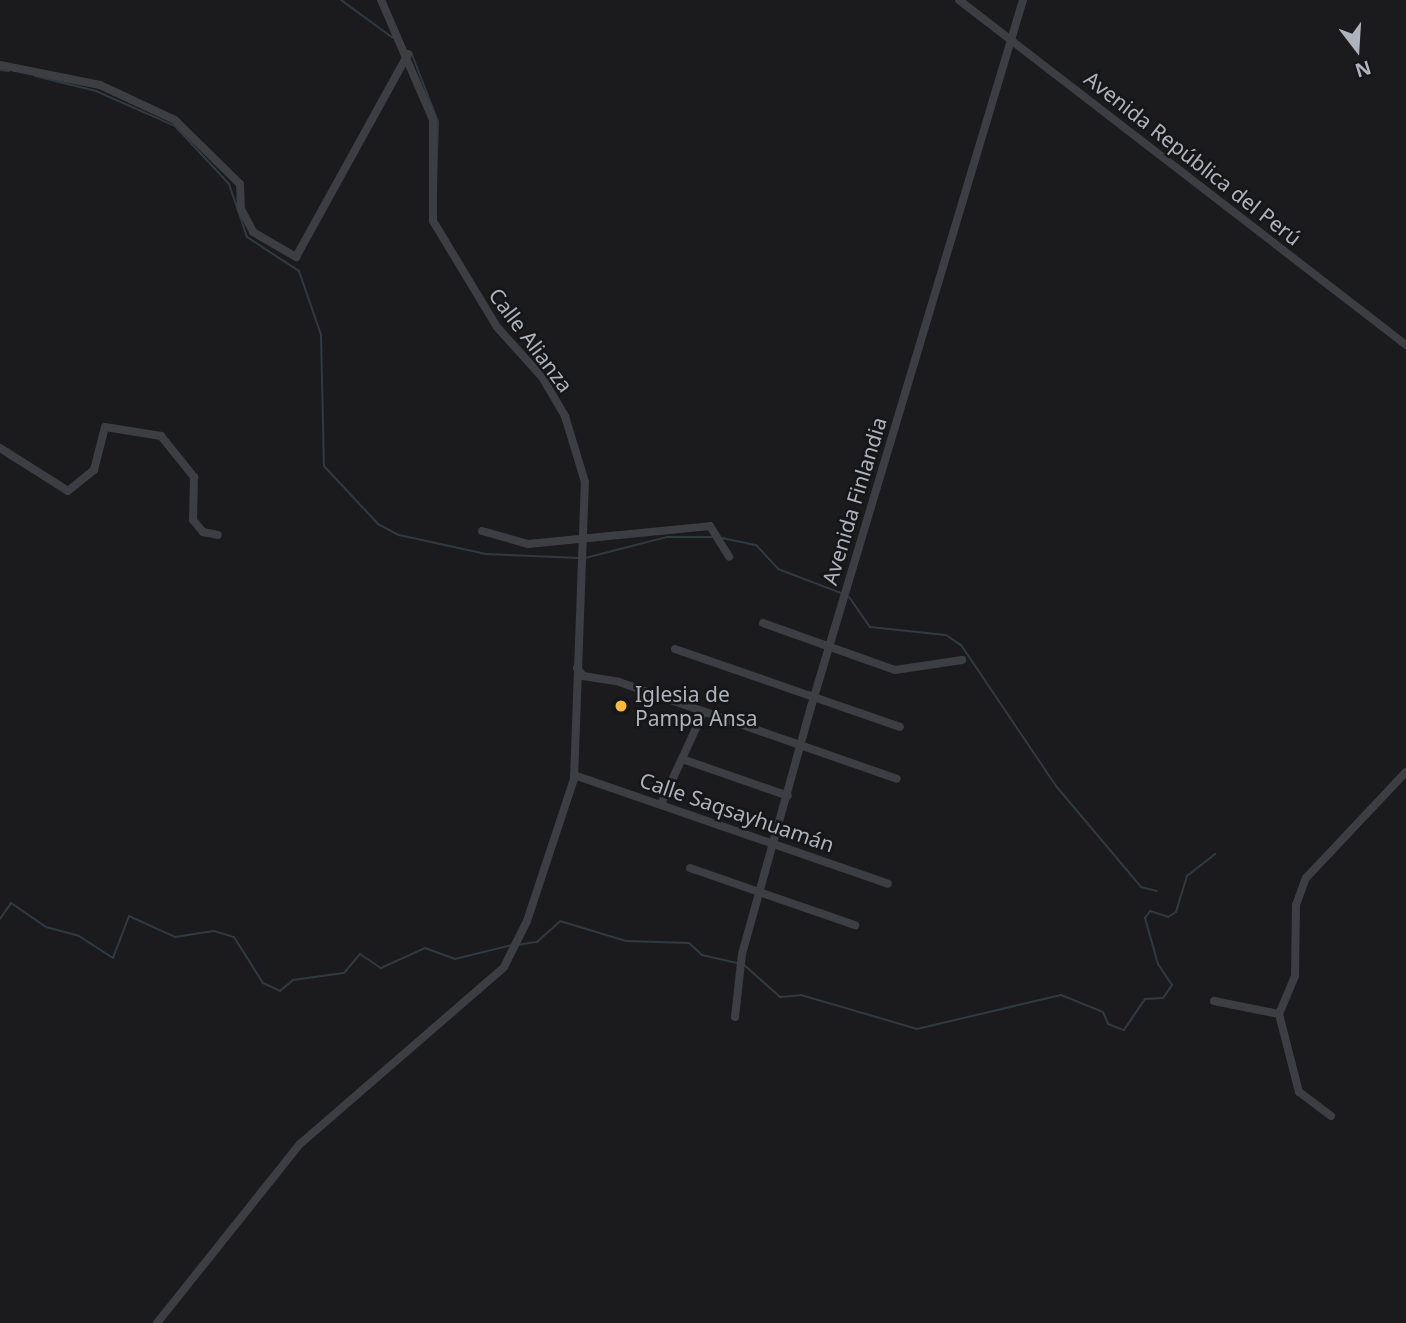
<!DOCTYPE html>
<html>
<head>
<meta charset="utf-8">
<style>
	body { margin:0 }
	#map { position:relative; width:1406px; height:1323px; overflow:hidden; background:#1b1b1d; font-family:"Noto Sans",sans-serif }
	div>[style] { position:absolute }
	.stream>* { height:2px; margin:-1px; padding:0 1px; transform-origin:1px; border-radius:1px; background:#303a42 }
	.street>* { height:8px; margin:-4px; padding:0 4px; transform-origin:4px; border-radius:4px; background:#3d3e44 }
	.dots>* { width:19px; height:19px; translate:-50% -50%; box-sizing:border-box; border:4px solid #161618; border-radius:50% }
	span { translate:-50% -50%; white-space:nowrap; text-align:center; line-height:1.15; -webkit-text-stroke:5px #161618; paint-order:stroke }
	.street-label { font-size:21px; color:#adb2bd }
	.poi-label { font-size:21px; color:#adb2bd }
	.left { translate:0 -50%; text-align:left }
	.north { position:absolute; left:1322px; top:14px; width:70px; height:70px; -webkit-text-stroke:5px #161618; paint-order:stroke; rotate:163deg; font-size:19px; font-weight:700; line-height:28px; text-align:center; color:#adb2bd }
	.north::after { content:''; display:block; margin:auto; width:24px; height:32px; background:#adb2bd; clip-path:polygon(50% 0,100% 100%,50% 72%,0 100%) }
</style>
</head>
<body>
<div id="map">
	<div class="stream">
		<i style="left:341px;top:0;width:64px;rotate:36.2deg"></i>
		<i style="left:411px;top:52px;width:75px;rotate:68.9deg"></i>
		<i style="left:438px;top:122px;width:69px;rotate:91.7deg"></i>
		<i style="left:0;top:70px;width:9px;rotate:6deg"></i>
		<i style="left:35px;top:76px;width:63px;rotate:13.8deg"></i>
		<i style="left:96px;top:91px;width:86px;rotate:23.9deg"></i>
		<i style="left:175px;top:126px;width:79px;rotate:47deg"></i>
		<i style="left:229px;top:184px;width:56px;rotate:71.2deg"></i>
		<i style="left:247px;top:237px;width:62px;rotate:33.2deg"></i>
		<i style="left:299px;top:271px;width:68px;rotate:71deg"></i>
		<i style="left:321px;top:335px;width:131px;rotate:88.7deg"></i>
		<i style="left:324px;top:466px;width:79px;rotate:47deg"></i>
		<i style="left:378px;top:524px;width:24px;rotate:28deg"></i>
		<i style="left:399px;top:535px;width:89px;rotate:12.3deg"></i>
		<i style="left:486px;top:554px;width:93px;rotate:2.5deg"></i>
		<i style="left:722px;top:538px;width:35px;rotate:12deg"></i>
		<i style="left:756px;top:545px;width:33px;rotate:47deg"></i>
		<i style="left:778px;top:569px;width:67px;rotate:20.9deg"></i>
		<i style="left:585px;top:558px;width:85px;rotate:-14.4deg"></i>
		<i style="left:667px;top:537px;width:46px"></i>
		<i style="left:849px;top:597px;width:37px;rotate:55deg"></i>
		<i style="left:870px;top:627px;width:76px;rotate:6deg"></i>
		<i style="left:946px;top:635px;width:18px;rotate:34deg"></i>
		<i style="left:961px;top:645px;width:170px;rotate:56deg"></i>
		<i style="left:1056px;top:786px;width:132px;rotate:49.9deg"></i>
		<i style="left:1141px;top:887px;width:16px;rotate:14deg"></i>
		<i style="left:0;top:919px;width:19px;rotate:-55deg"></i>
		<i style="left:11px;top:903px;width:42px;rotate:34.4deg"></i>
		<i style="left:46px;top:927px;width:34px;rotate:15deg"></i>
		<i style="left:79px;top:936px;width:40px;rotate:32.9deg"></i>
		<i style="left:113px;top:958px;width:45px;rotate:-69.1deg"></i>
		<i style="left:129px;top:916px;width:51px;rotate:24.5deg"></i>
		<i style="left:175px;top:937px;width:39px;rotate:-9deg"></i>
		<i style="left:214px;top:931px;width:21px;rotate:17deg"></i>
		<i style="left:234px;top:937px;width:54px;rotate:57.8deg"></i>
		<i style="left:263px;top:983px;width:19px;rotate:25deg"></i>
		<i style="left:280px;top:991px;width:17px;rotate:-40deg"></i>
		<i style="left:293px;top:980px;width:51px;rotate:-7.8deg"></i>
		<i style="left:344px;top:973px;width:25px;rotate:-50deg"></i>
		<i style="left:360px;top:954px;width:25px;rotate:34deg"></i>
		<i style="left:381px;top:968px;width:48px;rotate:-24.4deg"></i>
		<i style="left:425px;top:948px;width:32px;rotate:20deg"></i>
		<i style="left:455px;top:959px;width:59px;rotate:-13.8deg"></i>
		<i style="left:517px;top:945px;width:20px;rotate:-9deg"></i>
		<i style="left:537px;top:942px;width:31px;rotate:-42deg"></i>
		<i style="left:560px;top:921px;width:69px;rotate:16.9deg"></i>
		<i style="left:626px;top:941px;width:63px;rotate:1.8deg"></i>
		<i style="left:689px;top:943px;width:18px;rotate:43deg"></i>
		<i style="left:702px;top:955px;width:37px;rotate:13deg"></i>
		<i style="left:743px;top:964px;width:50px;rotate:41.7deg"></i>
		<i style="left:780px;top:997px;width:21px;rotate:-5deg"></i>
		<i style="left:801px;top:995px;width:121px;rotate:16.3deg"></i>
		<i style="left:917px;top:1029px;width:148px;rotate:-13.3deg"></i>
		<i style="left:1061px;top:995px;width:45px;rotate:22deg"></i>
		<i style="left:1103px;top:1012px;width:13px;rotate:67deg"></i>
		<i style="left:1108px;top:1024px;width:17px;rotate:21deg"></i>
		<i style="left:1124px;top:1030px;width:37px;rotate:-56deg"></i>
		<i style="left:1145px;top:999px;width:18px;rotate:-3deg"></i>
		<i style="left:1163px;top:998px;width:16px;rotate:-55deg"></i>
		<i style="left:1172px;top:985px;width:25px;rotate:-124deg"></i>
		<i style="left:1158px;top:964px;width:48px;rotate:-105.8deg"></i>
		<i style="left:1145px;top:918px;width:9px;rotate:-54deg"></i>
		<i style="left:1150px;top:911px;width:19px;rotate:18deg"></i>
		<i style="left:1168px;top:917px;width:9px;rotate:-32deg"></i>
		<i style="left:1176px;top:912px;width:38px;rotate:-73deg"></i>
		<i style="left:1187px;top:876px;width:36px;rotate:-38deg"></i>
	</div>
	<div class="street">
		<i style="left:959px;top:0;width:565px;rotate:37.66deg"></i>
		<i style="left:0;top:65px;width:102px;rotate:11.3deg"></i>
		<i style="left:100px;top:85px;width:83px;rotate:25deg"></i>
		<i style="left:175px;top:120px;width:91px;rotate:44.6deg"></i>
		<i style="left:240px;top:184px;width:25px;rotate:88deg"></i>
		<i style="left:241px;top:209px;width:26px;rotate:62deg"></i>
		<i style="left:253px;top:232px;width:50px;rotate:30.2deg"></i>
		<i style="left:296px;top:257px;width:232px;rotate:-61.1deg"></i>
		<i style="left:0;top:448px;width:80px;rotate:32.3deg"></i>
		<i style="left:68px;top:491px;width:33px;rotate:-39deg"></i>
		<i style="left:94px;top:470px;width:44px;rotate:-75.7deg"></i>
		<i style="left:105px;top:427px;width:57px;rotate:9.1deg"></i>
		<i style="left:161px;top:436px;width:53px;rotate:51.2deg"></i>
		<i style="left:194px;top:477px;width:43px;rotate:91.3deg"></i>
		<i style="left:193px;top:520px;width:16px;rotate:50deg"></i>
		<i style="left:203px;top:532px;width:15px;rotate:11deg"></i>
		<i style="left:482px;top:531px;width:48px;rotate:15.8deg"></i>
		<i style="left:528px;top:544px;width:183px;rotate:-5.6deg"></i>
		<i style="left:710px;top:526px;width:36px;rotate:58deg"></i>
		<i style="left:763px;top:623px;width:140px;rotate:19.6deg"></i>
		<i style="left:895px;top:670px;width:68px;rotate:-8.5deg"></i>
		<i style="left:675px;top:649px;width:238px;rotate:19.1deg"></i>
		<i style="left:577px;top:668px;width:10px;rotate:53deg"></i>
		<i style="left:583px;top:676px;width:36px;rotate:9deg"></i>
		<i style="left:619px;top:682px;width:294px;rotate:19.2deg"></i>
		<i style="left:682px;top:759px;width:112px;rotate:19.2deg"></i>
		<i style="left:574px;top:775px;width:332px;rotate:19.1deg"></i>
		<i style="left:661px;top:804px;width:102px;rotate:-65.2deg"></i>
		<i style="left:690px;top:868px;width:175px;rotate:19.1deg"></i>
		<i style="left:1214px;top:1001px;width:66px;rotate:11.3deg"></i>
		<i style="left:735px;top:1017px;width:63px;rotate:-83.7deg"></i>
		<i style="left:742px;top:954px;width:256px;rotate:-74.4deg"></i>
		<i style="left:811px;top:707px;width:738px;rotate:-73.31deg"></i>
		<i style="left:1331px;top:1116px;width:40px;rotate:-143deg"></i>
		<i style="left:1299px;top:1092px;width:81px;rotate:-104.4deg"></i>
		<i style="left:1279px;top:1014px;width:41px;rotate:-67.2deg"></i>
		<i style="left:1295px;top:976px;width:71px;rotate:-89.2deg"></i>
		<i style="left:1296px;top:905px;width:29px;rotate:-70deg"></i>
		<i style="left:1306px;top:878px;width:146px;rotate:-46.7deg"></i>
		<i style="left:157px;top:1323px;width:229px;rotate:-51.4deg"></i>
		<i style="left:300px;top:1144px;width:270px;rotate:-40.9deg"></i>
		<i style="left:504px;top:967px;width:51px;rotate:-63.4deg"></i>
		<i style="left:527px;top:921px;width:150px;rotate:-71.7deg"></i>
		<i style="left:574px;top:779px;width:297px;rotate:-87.9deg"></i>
		<i style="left:585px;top:482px;width:69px;rotate:-106.9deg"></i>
		<i style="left:565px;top:416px;width:45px;rotate:-120.5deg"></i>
		<i style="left:542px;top:377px;width:67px;rotate:-132deg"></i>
		<i style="left:497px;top:327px;width:124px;rotate:-121.1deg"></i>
		<i style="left:433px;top:221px;width:101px;rotate:-90deg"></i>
		<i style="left:433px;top:120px;width:131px;rotate:-113.4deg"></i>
	</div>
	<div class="dots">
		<i style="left:621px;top:706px;background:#f9bb37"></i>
	</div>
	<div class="street-label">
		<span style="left:1193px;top:158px;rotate:38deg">Avenida República del Perú</span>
		<span style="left:531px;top:340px;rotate:53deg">Calle Alianza</span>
		<span style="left:854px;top:501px;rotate:-73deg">Avenida Finlandia</span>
		<span style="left:737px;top:812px;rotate:19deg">Calle Saqsayhuamán</span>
	</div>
	<div class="poi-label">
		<span class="left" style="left:635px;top:706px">Iglesia de<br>Pampa Ansa</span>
	</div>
	<div class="north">N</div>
</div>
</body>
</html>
